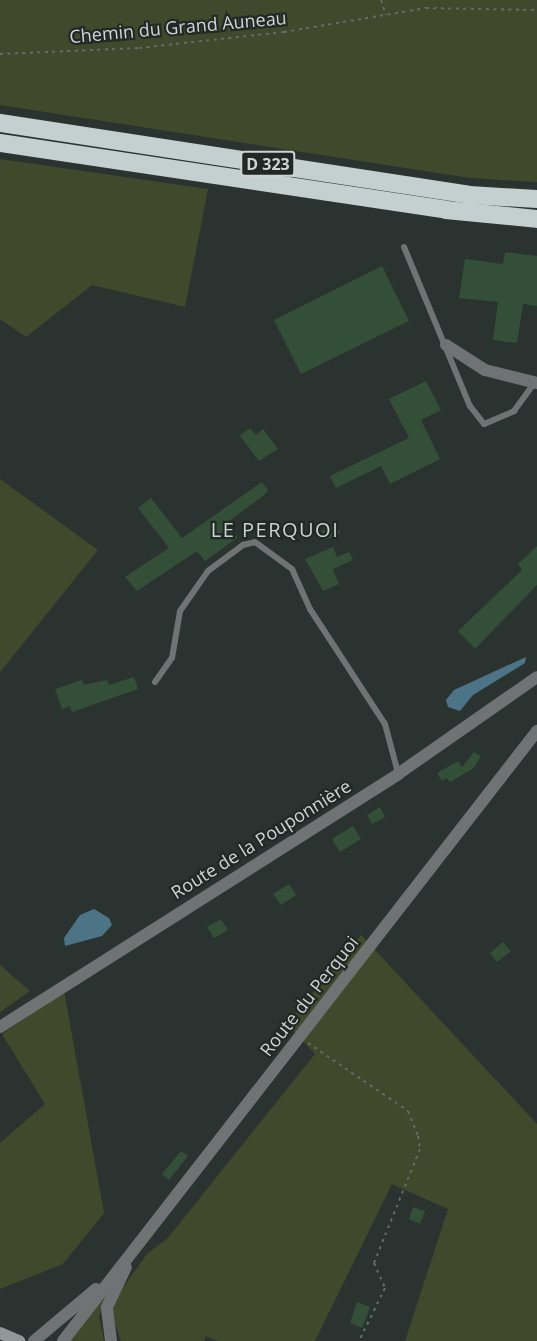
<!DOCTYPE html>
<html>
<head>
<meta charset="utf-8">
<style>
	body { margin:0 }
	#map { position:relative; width:537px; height:1341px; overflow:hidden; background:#2b3330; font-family:"Open Sans",sans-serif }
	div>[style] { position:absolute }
	.green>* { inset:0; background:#41492c }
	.water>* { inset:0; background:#4c7486 }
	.building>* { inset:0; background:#334f37 }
	.path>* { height:2px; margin-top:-1px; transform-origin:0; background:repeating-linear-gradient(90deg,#646a68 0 3px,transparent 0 7.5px) }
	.lane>* { height:6px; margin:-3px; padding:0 3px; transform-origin:3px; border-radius:3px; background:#6f7373 }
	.street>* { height:12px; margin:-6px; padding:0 6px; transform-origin:6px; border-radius:6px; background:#6f7373 }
	.secondary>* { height:12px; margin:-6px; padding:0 6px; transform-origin:6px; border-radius:6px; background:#919898 }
	.highway>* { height:18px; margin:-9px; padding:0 9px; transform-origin:9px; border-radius:9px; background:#c4cfcf }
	span { translate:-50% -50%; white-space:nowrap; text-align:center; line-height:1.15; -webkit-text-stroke:4.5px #212926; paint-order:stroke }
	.shield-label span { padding:2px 4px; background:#212926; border:2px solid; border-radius:4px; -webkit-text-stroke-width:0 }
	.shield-label { font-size:16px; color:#cfd4d3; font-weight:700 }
	.street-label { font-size:18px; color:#cfd4d3 }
	.neighbourhood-label { font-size:20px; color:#c9d3d0; letter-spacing:1.5px }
</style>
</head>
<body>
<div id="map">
	<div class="green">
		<i style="clip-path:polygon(0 0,537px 0,537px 182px,470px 178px,0 105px)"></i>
		<i style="clip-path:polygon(0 159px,208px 189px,185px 307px,92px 285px,26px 337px,0 319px)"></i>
		<i style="clip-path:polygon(0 479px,98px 550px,0 672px)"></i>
		<i style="clip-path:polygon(361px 935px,537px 1124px,537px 1341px,405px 1341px,448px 1209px,392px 1184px,315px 1341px,218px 1341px,206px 1336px,204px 1341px,121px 1341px,111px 1313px,114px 1300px,147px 1254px,168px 1238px,315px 1054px,287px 1024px)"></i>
		<i style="clip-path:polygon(0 965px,30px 991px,0 1012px)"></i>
		<i style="clip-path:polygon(64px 991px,104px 1213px,63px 1264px,0 1289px,0 1143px,45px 1104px,2px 1034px)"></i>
		<i style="clip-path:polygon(109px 1288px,99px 1316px,104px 1341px,69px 1341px)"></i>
	</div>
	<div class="water">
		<i style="clip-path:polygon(526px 657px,525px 663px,473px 695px,460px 711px,448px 707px,446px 700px,454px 690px)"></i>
		<i style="clip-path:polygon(94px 909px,109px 918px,112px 925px,102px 936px,65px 946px,64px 938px,80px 915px)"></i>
	</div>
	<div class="building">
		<i style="clip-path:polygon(505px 252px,537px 256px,537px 306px,523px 304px,517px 343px,493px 340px,498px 302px,459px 298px,465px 259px,503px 264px)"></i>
		<i style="clip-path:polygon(382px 266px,409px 321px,301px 374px,274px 320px)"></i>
		<i style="clip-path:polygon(426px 381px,441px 410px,421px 420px,440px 459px,390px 484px,381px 466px,336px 488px,330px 476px,409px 438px,389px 399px)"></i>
		<i style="clip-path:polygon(250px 428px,256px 435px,263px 429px,278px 449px,259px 461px,240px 436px)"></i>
		<i style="clip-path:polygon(262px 482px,268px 490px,263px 496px,226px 523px,237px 538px,205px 561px,197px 551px,137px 591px,125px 577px,169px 548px,138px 508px,151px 498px,182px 538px)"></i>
		<i style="clip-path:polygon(336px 524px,340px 533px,325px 540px,321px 531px)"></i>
		<i style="clip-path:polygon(537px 546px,537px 585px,475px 649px,458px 631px,522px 570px,518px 564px)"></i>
		<i style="clip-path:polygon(333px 547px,337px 557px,349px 552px,353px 560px,333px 569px,339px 584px,323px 591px,305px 559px)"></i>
		<i style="clip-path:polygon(134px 677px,138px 689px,72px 712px,70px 706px,62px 709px,55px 689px,82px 680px,84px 685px,107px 680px,109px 685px)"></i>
		<i style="clip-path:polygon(474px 752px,481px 756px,474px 768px,450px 782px,447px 778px,442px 781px,437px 773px,458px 761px,462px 767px)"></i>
		<i style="clip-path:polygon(380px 807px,385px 817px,372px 824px,367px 815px)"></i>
		<i style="clip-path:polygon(353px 826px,361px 839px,340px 852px,332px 839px)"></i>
		<i style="clip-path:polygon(289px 884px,296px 895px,281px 905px,273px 894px)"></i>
		<i style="clip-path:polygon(221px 919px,228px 930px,214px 938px,207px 927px)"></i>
		<i style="clip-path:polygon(503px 942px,511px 951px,497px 962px,490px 953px)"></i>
		<i style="clip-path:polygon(181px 1151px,188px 1156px,169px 1180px,162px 1174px)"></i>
		<i style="clip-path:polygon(413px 1207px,425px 1211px,420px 1224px,409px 1219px)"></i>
		<i style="clip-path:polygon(357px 1302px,370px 1307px,362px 1328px,350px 1323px)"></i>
	</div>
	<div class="path">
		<i style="left:381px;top:0;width:16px;rotate:72deg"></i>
		<i style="left:0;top:54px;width:139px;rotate:-2.5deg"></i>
		<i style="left:139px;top:48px;width:146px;rotate:-6.3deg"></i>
		<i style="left:284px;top:32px;width:144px;rotate:-9.6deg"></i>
		<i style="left:426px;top:8px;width:111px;rotate:1deg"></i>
		<i style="left:308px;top:1043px;width:121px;rotate:34.2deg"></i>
		<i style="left:408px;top:1111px;width:27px;rotate:68deg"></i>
		<i style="left:418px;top:1136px;width:13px;rotate:81deg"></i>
		<i style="left:420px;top:1149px;width:123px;rotate:112deg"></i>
		<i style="left:374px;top:1263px;width:27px;rotate:66deg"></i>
		<i style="left:385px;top:1288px;width:59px;rotate:116.1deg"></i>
	</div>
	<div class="lane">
		<i style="left:404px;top:247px;width:172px;rotate:67.5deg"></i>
		<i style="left:470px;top:406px;width:23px;rotate:52deg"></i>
		<i style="left:484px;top:424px;width:33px;rotate:-23deg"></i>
		<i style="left:514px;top:411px;width:34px;rotate:-54deg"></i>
		<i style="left:155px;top:682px;width:29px;rotate:-55deg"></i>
		<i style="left:172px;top:658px;width:48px;rotate:-80.3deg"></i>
		<i style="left:180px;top:611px;width:49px;rotate:-55deg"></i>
		<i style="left:208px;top:571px;width:44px;rotate:-36.6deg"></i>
		<i style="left:243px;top:545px;width:12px;rotate:-14deg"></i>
		<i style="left:255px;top:542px;width:46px;rotate:36.1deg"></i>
		<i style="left:292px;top:569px;width:44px;rotate:65.8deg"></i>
		<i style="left:310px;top:609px;width:137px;rotate:56.9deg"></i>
		<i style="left:385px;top:724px;width:51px;rotate:75.1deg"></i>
	</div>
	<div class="street">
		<i style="left:446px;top:345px;width:46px;rotate:32.7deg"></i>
		<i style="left:485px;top:370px;width:54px;rotate:14deg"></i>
		<i style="left:0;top:1027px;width:472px;rotate:-32.4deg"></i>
		<i style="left:398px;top:774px;width:169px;rotate:-34.9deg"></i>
		<i style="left:34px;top:1341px;width:81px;rotate:-40deg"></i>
		<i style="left:63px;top:1341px;width:773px;rotate:-52.15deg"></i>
		<i style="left:111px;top:1341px;width:34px;rotate:-97deg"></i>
		<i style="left:107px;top:1307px;width:44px;rotate:-64.6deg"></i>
	</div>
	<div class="secondary">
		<i style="left:0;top:1333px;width:21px;rotate:23deg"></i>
	</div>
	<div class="highway">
		<i style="left:0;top:123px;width:474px;rotate:8.7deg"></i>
		<i style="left:469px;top:195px;width:68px;rotate:3.4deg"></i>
		<i style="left:0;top:143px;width:451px;rotate:8.5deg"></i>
		<i style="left:446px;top:210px;width:91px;rotate:5.6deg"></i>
	</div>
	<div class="shield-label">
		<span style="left:268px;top:164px">D 323</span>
	</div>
	<div class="street-label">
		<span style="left:178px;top:27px;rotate:-5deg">Chemin du Grand Auneau</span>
		<span style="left:261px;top:839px;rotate:-32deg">Route de la Pouponnière</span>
		<span style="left:309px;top:996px;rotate:-52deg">Route du Perquoi</span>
	</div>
	<div class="neighbourhood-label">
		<span style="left:275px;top:529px">LE PERQUOI</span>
	</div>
</div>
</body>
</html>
